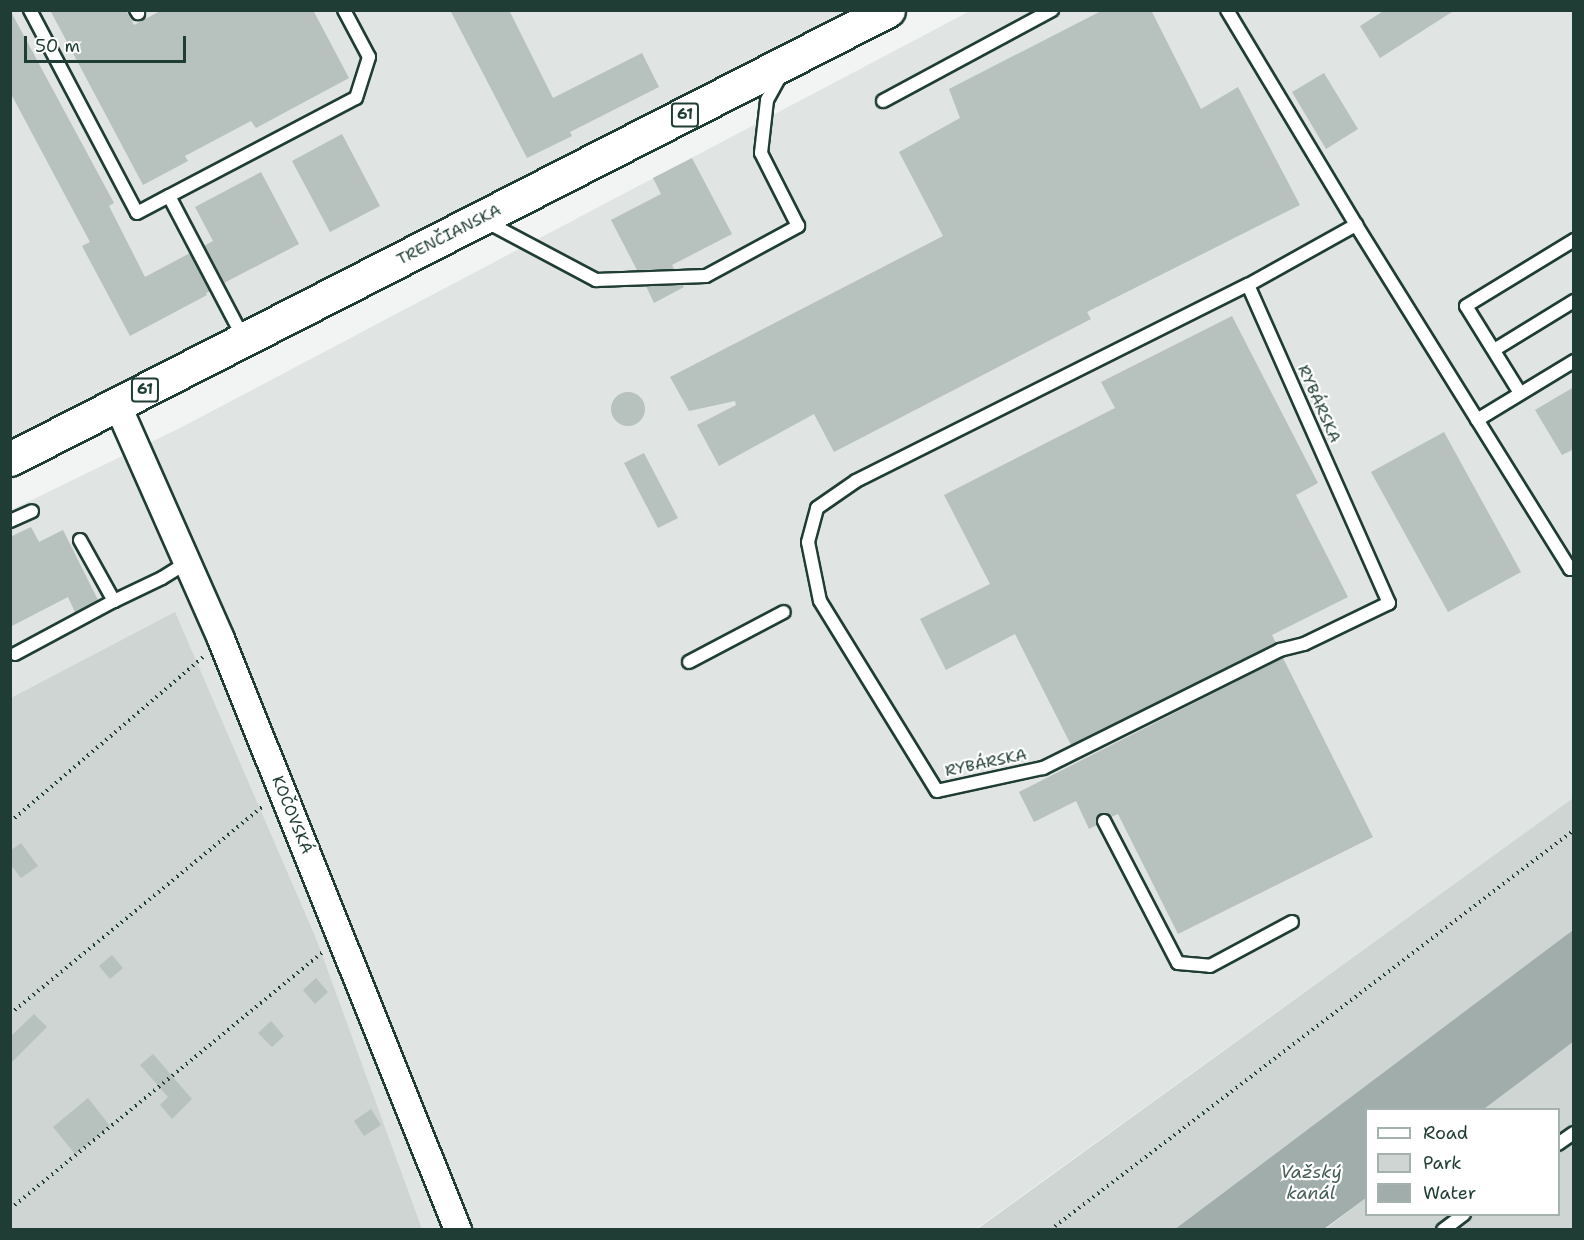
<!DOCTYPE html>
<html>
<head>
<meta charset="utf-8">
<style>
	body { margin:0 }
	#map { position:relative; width:1584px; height:1240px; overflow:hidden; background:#f2f3f3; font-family:"Shantell Sans",sans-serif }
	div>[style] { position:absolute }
	.built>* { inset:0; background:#e0e4e3 }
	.green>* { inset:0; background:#ced5d3 }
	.water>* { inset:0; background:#a1adaa }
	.building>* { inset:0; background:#b7c1bd }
	.round { border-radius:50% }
	.path>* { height:4px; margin-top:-2px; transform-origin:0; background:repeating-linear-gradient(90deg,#1f3d34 0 1.5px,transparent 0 6px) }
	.roads { filter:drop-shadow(2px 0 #1f3d34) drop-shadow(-2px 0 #1f3d34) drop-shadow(0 2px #1f3d34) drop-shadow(0 -2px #1f3d34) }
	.lane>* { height:12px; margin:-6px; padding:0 6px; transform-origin:6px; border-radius:6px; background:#fff }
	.street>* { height:26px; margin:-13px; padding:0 13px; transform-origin:13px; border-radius:13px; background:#fff }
	.primary>* { height:33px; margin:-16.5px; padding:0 16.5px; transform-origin:16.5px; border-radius:16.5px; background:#fff }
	span { translate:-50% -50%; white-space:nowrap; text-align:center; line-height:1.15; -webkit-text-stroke:4.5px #fff; paint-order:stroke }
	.shield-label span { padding:2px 4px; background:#fff; border:2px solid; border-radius:4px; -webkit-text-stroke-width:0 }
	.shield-label { font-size:15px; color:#1f3d34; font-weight:700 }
	.street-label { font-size:16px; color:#1f3d34 }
	.water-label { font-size:18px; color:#465f57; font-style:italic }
	.frame { position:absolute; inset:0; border:12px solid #1f3d34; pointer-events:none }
	.legend { position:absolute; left:1365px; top:1108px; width:195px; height:108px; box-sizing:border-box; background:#fff; border:2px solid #a5b1ae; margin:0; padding:8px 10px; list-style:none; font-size:18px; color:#1f3d34 }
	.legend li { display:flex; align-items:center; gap:12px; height:30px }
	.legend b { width:30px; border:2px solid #a5b1ae }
	.scale { position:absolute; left:24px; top:36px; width:162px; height:27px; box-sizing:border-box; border:3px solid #1f3d34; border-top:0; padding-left:8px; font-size:18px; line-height:21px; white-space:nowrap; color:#1f3d34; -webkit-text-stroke:4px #fff; paint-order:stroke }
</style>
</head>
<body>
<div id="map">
	<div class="built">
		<i style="clip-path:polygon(11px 11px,874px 11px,11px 460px)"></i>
		<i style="clip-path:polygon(970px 11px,1573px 11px,1573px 798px,976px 1229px,11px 1230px,11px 510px,180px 428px)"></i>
	</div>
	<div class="green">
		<i style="clip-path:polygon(175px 612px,317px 941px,422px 1229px,11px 1230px,11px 698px)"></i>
		<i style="clip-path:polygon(1573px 798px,1573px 930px,1175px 1229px,976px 1230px)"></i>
		<i style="clip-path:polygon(1573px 1042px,1573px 1229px,1324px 1230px,1366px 1198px,1366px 1214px,1558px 1214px,1558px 1110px,1484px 1109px)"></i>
	</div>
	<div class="water">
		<i style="clip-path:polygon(1573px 930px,1573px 1042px,1484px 1109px,1366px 1110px,1366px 1198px,1324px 1229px,1175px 1229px)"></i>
	</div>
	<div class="building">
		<i style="clip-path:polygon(10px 10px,114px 203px,109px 206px,145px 277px,190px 253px,210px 291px,206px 293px,207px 295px,130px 336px,82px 246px,90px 242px,10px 92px)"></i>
		<i style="clip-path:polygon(50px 10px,126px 10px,134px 25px,162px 10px,313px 10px,349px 78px,256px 128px,251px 121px,185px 156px,188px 161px,143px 185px)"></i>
		<i style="clip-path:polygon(450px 10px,509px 10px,553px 98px,642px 53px,659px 87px,570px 132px,572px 136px,527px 158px)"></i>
		<i style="clip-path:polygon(1103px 10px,1151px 10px,1201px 109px,1238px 87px,1300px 205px,1087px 312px,1091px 319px,834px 452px,814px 414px,719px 466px,697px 425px,736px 405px,735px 401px,689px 411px,670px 377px,943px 236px,899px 152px,960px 118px,949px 89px)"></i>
		<i style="clip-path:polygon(1385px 10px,1455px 10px,1380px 58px,1360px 26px)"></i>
		<i style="clip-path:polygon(1324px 73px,1358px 129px,1326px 149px,1292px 92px)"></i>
		<i style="clip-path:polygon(342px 134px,380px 206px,330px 232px,292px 161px)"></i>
		<i style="clip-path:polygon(692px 158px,732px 234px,672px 265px,674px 269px,637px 270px,611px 220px,661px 194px,653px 178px)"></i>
		<i style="clip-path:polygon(261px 172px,299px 244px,224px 283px,204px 246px,213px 241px,195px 207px)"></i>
		<i style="clip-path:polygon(683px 285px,684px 287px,654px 303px,646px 286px)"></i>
		<i style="clip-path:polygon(1232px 316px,1318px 483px,1296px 495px,1348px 597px,1272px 635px,1276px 643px,1071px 745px,1015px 634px,946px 670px,920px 619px,990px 584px,944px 495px,1115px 408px,1101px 382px)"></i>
		<i style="clip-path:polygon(1574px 387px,1574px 449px,1562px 455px,1535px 410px)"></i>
		<i class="round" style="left:611px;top:392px;width:34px;height:34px"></i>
		<i style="clip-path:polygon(1444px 432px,1521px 572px,1448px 612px,1371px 472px)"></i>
		<i style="clip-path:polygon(644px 453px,678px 518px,658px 528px,624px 463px)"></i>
		<i style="clip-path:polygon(31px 527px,39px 542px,63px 530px,98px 600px,75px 612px,68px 597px,10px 627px,10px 537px)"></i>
		<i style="clip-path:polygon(1283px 658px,1373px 837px,1178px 934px,1118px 814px,1111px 817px,1108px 814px,1101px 813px,1097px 817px,1097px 825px,1089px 829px,1076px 801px,1034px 822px,1019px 792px)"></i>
		<i style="clip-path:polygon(21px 843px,38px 866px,21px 878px,10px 864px,10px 851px)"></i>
		<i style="clip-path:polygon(112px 955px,123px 968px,110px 979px,99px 966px)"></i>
		<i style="clip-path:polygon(316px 978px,328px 992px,315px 1004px,303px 990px)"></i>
		<i style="clip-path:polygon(34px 1014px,47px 1027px,10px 1064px,10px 1037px)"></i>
		<i style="clip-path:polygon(271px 1021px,284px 1036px,272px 1047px,258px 1033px)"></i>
		<i style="clip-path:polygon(153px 1054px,192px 1099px,172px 1119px,160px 1105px,168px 1097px,140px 1065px)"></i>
		<i style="clip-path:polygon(88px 1098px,110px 1126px,75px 1154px,53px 1127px)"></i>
		<i style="clip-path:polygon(371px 1109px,381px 1125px,364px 1136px,354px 1121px)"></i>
	</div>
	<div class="path">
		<i style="left:10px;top:822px;width:254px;rotate:-40.5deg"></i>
		<i style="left:10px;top:1014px;width:329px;rotate:-39.4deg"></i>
		<i style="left:10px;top:1209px;width:406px;rotate:-39.4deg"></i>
		<i style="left:1050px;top:1230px;width:659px;rotate:-37.36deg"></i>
	</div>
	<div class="roads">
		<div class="lane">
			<i style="left:30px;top:10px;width:229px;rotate:62.2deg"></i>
			<i style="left:137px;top:213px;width:36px;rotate:-28deg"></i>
			<i style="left:136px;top:10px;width:4px;rotate:56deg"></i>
			<i style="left:1227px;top:10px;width:251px;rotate:59deg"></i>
			<i style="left:1356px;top:225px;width:405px;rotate:58.1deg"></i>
			<i style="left:1570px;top:569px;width:4px;rotate:-27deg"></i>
			<i style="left:883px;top:101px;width:192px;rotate:-28.3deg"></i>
			<i style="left:485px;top:221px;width:126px;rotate:28deg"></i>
			<i style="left:596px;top:280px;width:110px;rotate:-2.1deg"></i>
			<i style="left:706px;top:276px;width:105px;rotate:-28.5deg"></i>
			<i style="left:798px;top:226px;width:82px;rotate:-116.9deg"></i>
			<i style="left:761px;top:153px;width:53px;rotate:-83.5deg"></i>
			<i style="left:767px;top:100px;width:31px;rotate:-61deg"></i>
			<i style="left:1248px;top:285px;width:348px;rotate:66.1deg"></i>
			<i style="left:1389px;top:603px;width:94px;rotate:154.2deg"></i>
			<i style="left:1304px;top:644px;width:25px;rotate:166deg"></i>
			<i style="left:1280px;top:650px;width:265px;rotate:153.5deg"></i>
			<i style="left:1043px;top:768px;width:108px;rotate:167.8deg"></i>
			<i style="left:937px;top:791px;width:223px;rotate:-121.6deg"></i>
			<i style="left:820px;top:601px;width:60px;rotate:-101.5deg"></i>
			<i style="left:808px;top:542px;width:35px;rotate:-75deg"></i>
			<i style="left:817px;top:508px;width:47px;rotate:-34.7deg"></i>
			<i style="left:856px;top:481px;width:438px;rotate:-26.6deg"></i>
			<i style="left:1248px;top:285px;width:124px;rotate:-29.1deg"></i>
			<i style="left:244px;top:339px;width:161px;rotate:-117.7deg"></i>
			<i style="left:169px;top:196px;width:211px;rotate:-27.7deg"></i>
			<i style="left:356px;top:98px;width:43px;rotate:-72.4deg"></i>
			<i style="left:369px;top:57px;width:53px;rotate:-118deg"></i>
			<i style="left:1494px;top:350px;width:94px;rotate:-31.5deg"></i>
			<i style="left:1520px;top:393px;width:102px;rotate:-121.8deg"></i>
			<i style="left:1466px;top:306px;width:127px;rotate:-31.4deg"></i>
			<i style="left:1477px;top:420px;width:114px;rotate:-31.3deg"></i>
			<i style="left:10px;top:521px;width:24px;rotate:-24deg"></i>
			<i style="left:80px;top:540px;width:70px;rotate:60.9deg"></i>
			<i style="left:114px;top:601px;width:53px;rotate:-25.6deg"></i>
			<i style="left:162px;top:578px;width:31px;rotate:-32deg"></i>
			<i style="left:15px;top:654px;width:112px;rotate:-28.2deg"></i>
			<i style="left:689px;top:662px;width:107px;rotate:-27.8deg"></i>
			<i style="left:1104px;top:821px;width:160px;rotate:62.5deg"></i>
			<i style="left:1178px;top:963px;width:32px;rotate:5deg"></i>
			<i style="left:1210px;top:966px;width:93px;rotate:-28.2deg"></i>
			<i style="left:1558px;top:1144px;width:19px;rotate:-35deg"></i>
			<i style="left:1443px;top:1230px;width:26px;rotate:-37deg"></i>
		</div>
		<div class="street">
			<i style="left:117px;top:404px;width:257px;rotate:66.1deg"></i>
			<i style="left:221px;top:639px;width:637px;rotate:68.15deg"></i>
		</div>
		<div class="primary">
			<i style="left:10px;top:459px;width:986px;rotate:-27.08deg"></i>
		</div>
	</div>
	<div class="shield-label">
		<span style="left:685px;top:115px">61</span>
		<span style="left:145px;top:390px">61</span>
	</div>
	<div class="street-label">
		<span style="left:449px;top:235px;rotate:-27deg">TRENČIANSKA</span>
		<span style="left:1319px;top:404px;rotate:66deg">RYBÁRSKA</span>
		<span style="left:986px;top:763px;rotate:-12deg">RYBÁRSKA</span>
		<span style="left:292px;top:815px;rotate:68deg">KOČOVSKÁ</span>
	</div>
	<div class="water-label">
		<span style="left:1311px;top:1183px">Važský<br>kanál</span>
	</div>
	<div class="frame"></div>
	<ul class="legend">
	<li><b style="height:8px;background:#fff"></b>Road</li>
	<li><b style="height:16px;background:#ced5d3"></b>Park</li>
	<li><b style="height:16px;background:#a1adaa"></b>Water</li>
	</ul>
	<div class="scale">50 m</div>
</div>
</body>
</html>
